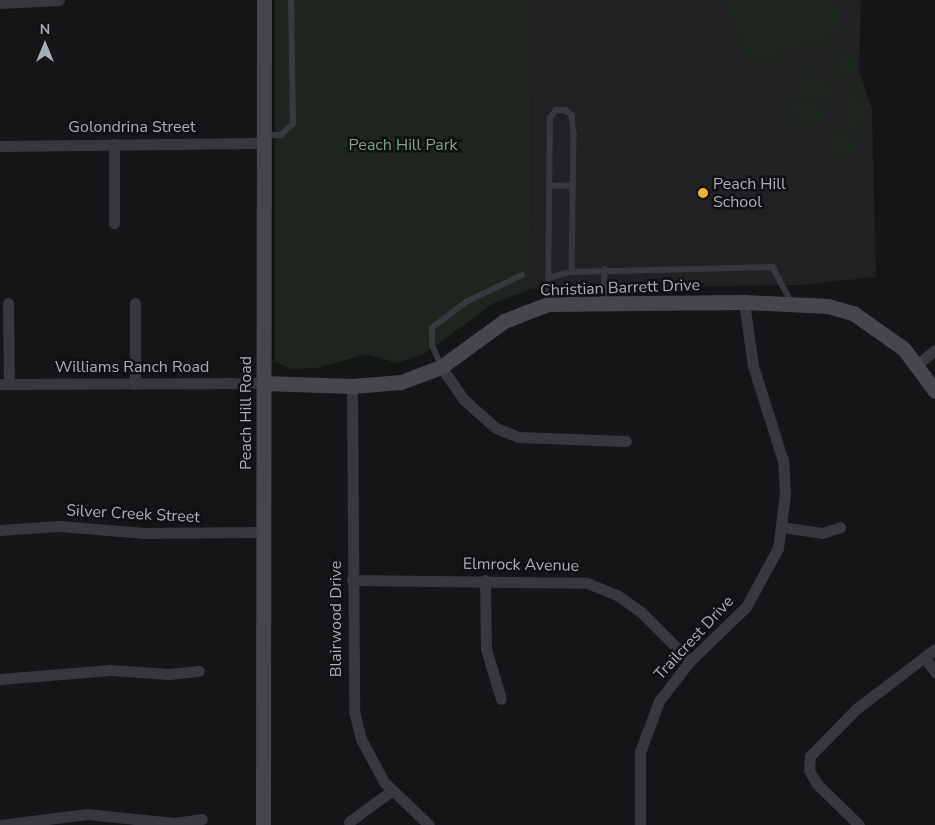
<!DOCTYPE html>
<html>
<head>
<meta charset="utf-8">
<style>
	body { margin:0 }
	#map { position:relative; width:935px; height:825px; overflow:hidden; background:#161618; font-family:"Nunito Sans",sans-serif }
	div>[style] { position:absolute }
	.built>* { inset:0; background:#222225 }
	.green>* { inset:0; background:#1e261f }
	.round { border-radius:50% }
	.lane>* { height:5.5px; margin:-2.75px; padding:0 2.75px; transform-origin:2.75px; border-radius:2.75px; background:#37383d }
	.street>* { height:11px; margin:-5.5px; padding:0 5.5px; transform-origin:5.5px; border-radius:5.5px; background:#37383d }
	.secondary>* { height:15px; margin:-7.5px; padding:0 7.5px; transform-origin:7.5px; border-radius:7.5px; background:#45474d }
	.dots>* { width:14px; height:14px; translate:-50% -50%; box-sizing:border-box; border:2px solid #111113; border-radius:50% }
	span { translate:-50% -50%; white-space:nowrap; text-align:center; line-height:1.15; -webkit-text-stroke:5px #111113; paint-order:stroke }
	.street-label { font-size:16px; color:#a8adb8 }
	.park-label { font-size:16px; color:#7fa381 }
	.poi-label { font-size:16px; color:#a8adb8 }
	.left { translate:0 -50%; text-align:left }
	.north { position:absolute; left:20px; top:20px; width:50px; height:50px; -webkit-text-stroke:4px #111113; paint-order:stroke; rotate:0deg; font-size:14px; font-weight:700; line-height:20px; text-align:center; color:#a8adb8 }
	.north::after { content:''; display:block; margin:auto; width:18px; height:22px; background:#a8adb8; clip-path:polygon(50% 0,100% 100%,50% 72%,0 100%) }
</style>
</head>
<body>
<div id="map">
	<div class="built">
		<i style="clip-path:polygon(532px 0,861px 0,859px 70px,872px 109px,876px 277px,801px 285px,531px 289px)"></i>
	</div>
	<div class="green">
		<i style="clip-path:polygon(275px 0,532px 0,531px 289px,494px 303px,424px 354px,397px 363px,366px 354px,317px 368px,290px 369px,275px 361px)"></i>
		<i style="clip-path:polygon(723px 0,831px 0,839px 9px,843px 32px,758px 63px,747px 57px)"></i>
		<i class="round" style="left:835px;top:55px;width:22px;height:22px"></i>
		<i style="clip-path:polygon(799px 72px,835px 83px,829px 103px,793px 92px)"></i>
		<i class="round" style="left:847px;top:80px;width:16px;height:16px"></i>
		<i style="clip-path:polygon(849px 95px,870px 102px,860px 130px,839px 123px)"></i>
		<i style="clip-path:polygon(792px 97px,827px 108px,822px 127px,786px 116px)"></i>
		<i style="clip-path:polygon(831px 132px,858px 140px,852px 159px,825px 151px)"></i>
	</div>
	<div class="lane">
		<i style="left:266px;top:135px;width:15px"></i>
		<i style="left:281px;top:135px;width:16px;rotate:-43deg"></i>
		<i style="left:293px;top:124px;width:124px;rotate:-90.9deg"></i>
		<i style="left:550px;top:186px;width:23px;rotate:-2deg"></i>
		<i style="left:605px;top:269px;width:33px;rotate:90deg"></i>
		<i style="left:572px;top:272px;width:201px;rotate:-1.4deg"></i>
		<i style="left:773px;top:267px;width:41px;rotate:62.2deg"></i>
		<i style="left:548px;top:302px;width:184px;rotate:-89.4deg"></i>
		<i style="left:550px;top:118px;width:10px;rotate:-53deg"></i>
		<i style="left:556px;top:110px;width:9px"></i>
		<i style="left:565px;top:110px;width:9px;rotate:36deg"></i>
		<i style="left:572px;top:115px;width:20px;rotate:84deg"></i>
		<i style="left:574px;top:135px;width:137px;rotate:90.8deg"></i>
		<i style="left:572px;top:272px;width:24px;rotate:165deg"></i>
		<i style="left:441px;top:365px;width:21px;rotate:-115deg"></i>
		<i style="left:432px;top:346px;width:18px;rotate:-90deg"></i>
		<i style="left:432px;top:328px;width:43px;rotate:-37.4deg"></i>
		<i style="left:466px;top:302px;width:62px;rotate:-25.7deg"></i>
	</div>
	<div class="street">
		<i style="left:0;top:3px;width:59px;rotate:-2.9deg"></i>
		<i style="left:114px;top:144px;width:79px;rotate:90deg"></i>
		<i style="left:0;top:146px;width:264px;rotate:-0.7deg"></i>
		<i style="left:8px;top:303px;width:81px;rotate:89.3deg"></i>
		<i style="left:135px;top:303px;width:81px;rotate:90deg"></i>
		<i style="left:917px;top:365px;width:23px;rotate:-40deg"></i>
		<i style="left:441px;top:367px;width:39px;rotate:55deg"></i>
		<i style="left:463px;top:399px;width:44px;rotate:41.3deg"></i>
		<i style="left:496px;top:428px;width:24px;rotate:22deg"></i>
		<i style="left:518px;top:437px;width:108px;rotate:2.1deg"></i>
		<i style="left:0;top:384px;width:264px;rotate:-0.2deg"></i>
		<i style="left:352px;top:386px;width:325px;rotate:89.6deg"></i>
		<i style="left:354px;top:711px;width:29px;rotate:76deg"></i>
		<i style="left:361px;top:739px;width:49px;rotate:61.9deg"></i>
		<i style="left:384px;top:782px;width:62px;rotate:43.7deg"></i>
		<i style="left:782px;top:527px;width:40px;rotate:8.5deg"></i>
		<i style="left:822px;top:533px;width:19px;rotate:-18deg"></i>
		<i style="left:0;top:530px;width:59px;rotate:-3.9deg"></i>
		<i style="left:59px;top:526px;width:86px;rotate:4.7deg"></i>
		<i style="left:145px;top:533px;width:120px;rotate:-0.5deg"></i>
		<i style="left:352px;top:580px;width:235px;rotate:0.7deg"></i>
		<i style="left:587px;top:583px;width:32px;rotate:22deg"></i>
		<i style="left:617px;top:595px;width:29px;rotate:35deg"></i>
		<i style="left:641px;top:612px;width:69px;rotate:45deg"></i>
		<i style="left:485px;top:580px;width:69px;rotate:89.2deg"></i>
		<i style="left:486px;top:649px;width:52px;rotate:73.3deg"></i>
		<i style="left:924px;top:657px;width:19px;rotate:54deg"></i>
		<i style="left:0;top:679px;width:111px;rotate:-4.6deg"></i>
		<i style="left:111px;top:670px;width:58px;rotate:3.9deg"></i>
		<i style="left:169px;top:674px;width:30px;rotate:-6deg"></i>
		<i style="left:349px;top:822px;width:52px;rotate:-36.4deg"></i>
		<i style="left:0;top:825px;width:88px;rotate:-7.2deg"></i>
		<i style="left:87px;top:814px;width:87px;rotate:5.9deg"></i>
		<i style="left:174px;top:823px;width:28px;rotate:-8deg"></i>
		<i style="left:640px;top:825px;width:73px;rotate:-90deg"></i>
		<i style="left:640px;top:752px;width:54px;rotate:-69.6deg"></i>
		<i style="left:659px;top:701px;width:51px;rotate:-52.2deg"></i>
		<i style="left:690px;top:661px;width:78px;rotate:-44deg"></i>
		<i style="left:746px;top:607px;width:67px;rotate:-61.5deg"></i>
		<i style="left:778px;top:548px;width:53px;rotate:-82.5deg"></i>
		<i style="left:785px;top:495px;width:34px;rotate:-93deg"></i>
		<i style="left:783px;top:461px;width:100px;rotate:-107.5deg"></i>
		<i style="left:753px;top:366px;width:65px;rotate:-98deg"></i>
		<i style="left:859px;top:825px;width:59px;rotate:-135.7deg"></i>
		<i style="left:817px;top:784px;width:16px;rotate:-120deg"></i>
		<i style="left:809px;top:770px;width:14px;rotate:-86deg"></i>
		<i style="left:810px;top:756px;width:66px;rotate:-45.6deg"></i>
		<i style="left:856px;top:709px;width:99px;rotate:-37.2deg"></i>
	</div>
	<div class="secondary">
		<i style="left:264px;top:383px;width:88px;rotate:2deg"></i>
		<i style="left:352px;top:386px;width:49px;rotate:-4.7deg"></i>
		<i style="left:401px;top:382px;width:43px;rotate:-20.6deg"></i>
		<i style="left:441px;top:367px;width:78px;rotate:-36.1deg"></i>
		<i style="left:504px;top:321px;width:47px;rotate:-21.1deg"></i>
		<i style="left:548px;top:304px;width:196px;rotate:-0.6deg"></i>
		<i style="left:744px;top:302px;width:84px;rotate:2.7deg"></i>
		<i style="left:828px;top:306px;width:26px;rotate:16deg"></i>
		<i style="left:853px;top:313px;width:62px;rotate:35.2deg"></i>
		<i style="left:904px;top:349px;width:52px;rotate:53.6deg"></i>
		<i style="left:263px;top:825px;width:825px;rotate:-89.93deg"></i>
	</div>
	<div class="dots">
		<i style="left:703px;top:193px;background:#f2b134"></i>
	</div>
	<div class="street-label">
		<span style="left:132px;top:127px">Golondrina Street</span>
		<span style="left:620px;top:288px;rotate:-2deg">Christian Barrett Drive</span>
		<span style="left:132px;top:367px">Williams Ranch Road</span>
		<span style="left:246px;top:413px;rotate:-90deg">Peach Hill Road</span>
		<span style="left:133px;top:514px;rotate:3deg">Silver Creek Street</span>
		<span style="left:521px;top:565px;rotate:1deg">Elmrock Avenue</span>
		<span style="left:336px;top:619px;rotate:-90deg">Blairwood Drive</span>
		<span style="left:694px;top:638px;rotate:-47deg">Trailcrest Drive</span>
	</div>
	<div class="park-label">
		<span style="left:403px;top:145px">Peach Hill Park</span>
	</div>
	<div class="poi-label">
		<span class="left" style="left:713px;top:193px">Peach Hill<br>School</span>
	</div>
	<div class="north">N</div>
</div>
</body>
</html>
